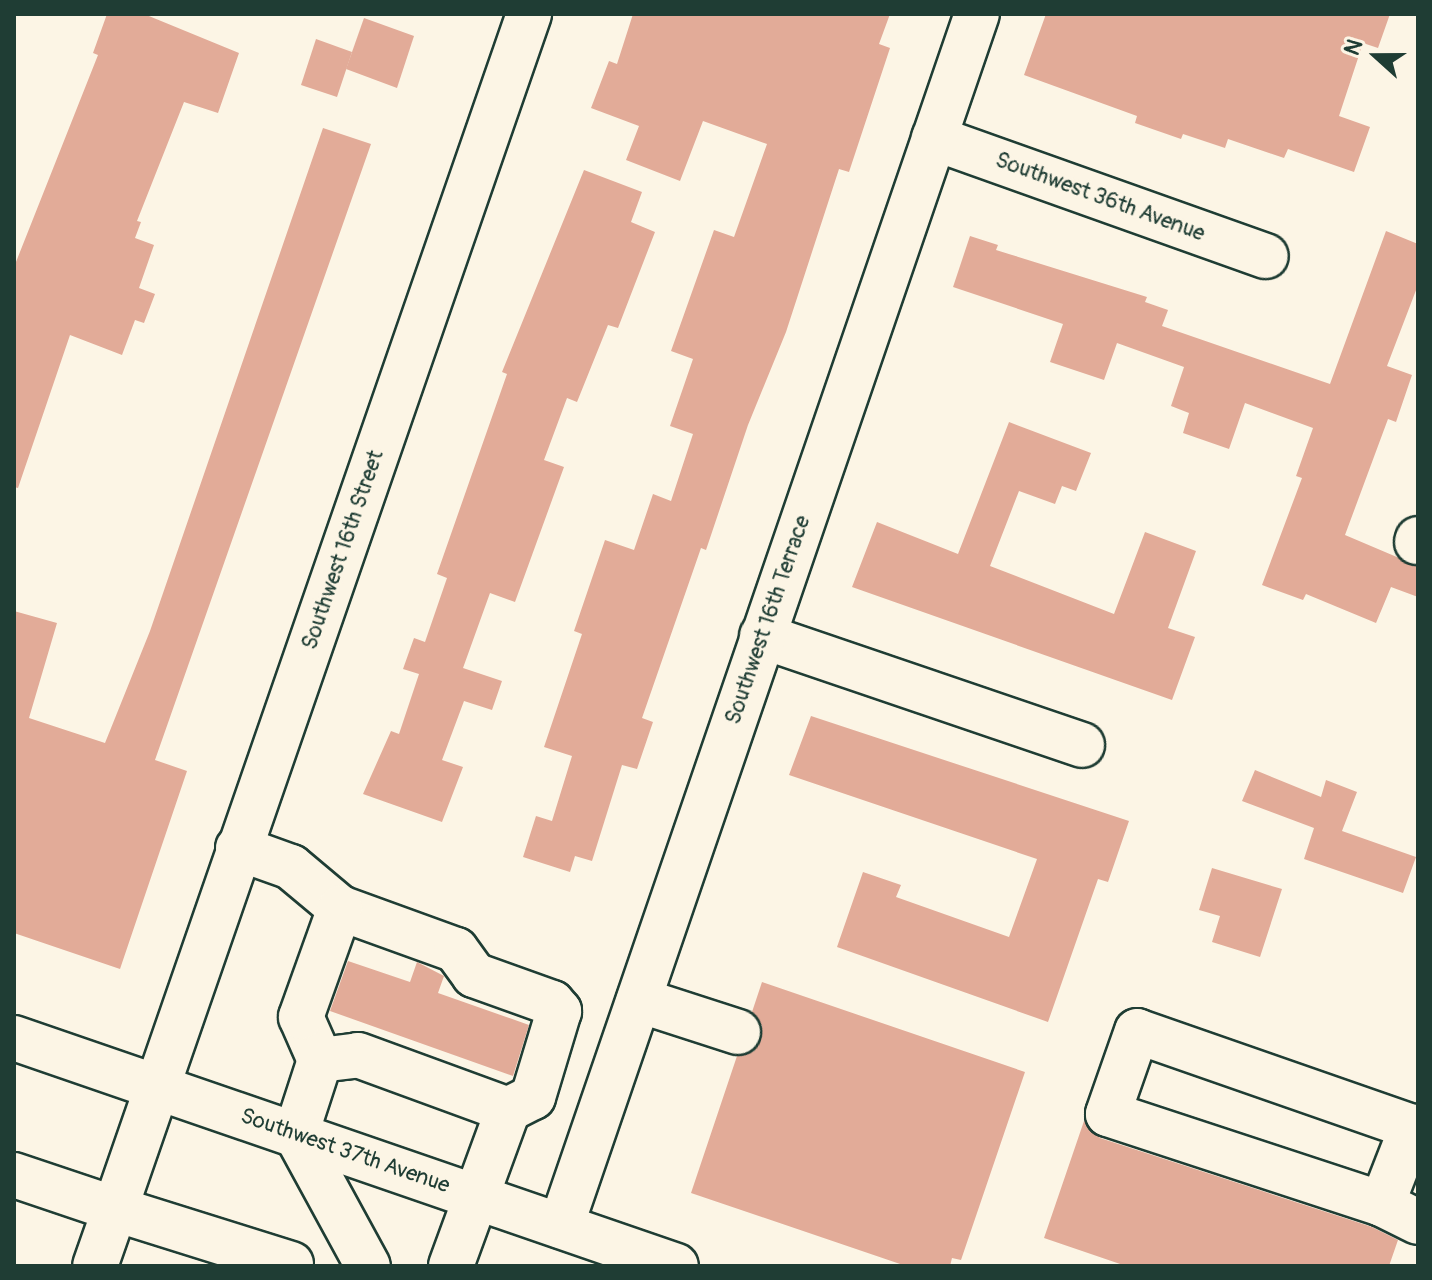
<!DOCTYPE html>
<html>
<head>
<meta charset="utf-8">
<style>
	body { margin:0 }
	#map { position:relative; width:1432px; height:1280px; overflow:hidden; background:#fcf5e5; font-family:Pangolin,sans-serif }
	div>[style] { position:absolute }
	.building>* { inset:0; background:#e2ab98 }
	.roads { filter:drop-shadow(2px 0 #1f3d34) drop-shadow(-2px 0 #1f3d34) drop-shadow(0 2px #1f3d34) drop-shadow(0 -2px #1f3d34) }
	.minor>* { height:44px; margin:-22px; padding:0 22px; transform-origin:22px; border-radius:22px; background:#fcf5e5 }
	.major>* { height:44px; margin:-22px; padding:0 22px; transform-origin:22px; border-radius:22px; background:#fcf5e5 }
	span { translate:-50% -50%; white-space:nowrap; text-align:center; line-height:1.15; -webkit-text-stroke:6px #fcf5e5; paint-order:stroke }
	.street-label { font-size:22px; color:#1f3d34 }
	.frame { position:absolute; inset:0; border:16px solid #1f3d34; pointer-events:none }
	.north { position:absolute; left:1336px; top:16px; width:80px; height:80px; -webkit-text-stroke:6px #fcf5e5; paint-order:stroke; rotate:291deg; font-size:22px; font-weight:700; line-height:32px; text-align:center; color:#1f3d34 }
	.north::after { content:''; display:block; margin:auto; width:28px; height:36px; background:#1f3d34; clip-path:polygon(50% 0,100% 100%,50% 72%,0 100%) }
</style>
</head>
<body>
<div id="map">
	<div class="building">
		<i style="clip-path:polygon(107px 14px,144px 14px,239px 53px,218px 113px,184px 102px,137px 221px,141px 222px,135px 238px,154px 245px,139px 288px,155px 294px,144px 323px,135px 320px,122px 355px,70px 335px,18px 488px,14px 487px,14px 267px,98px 55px,93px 53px)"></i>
		<i style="clip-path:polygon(633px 14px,890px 14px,879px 44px,890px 48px,849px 172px,839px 169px,786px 332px,748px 425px,706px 550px,701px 548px,642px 718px,653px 722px,637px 769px,622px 765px,592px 861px,575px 856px,570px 872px,523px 857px,536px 816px,552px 821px,572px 756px,544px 747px,582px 634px,574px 631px,605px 540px,634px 550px,653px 494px,671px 501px,693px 434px,670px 426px,693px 359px,671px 351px,714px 230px,734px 237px,767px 144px,703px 121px,680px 181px,626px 160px,639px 126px,591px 108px,609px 61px,617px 64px)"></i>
		<i style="clip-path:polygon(1046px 14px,1390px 14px,1378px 48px,1363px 43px,1339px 116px,1370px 127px,1354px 172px,1288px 149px,1284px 158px,1228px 139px,1225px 148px,1183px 134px,1181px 139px,1135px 123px,1137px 116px,1024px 75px)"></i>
		<i style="clip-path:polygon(364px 18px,414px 36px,397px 88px,346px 69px)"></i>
		<i style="clip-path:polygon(316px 39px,352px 52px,337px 97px,301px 85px)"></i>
		<i style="clip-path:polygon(323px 128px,371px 144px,155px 760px,187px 771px,120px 969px,14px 933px,14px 611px,57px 623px,29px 718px,105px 743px,150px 631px)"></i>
		<i style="clip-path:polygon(584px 170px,642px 192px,631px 222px,655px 232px,618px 328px,608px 325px,577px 402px,567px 398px,544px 460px,564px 467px,515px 602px,490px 593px,463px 668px,502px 681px,492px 710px,464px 701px,442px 760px,463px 767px,442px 822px,363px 794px,391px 731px,399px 734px,419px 674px,403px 669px,414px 638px,425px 642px,447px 578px,437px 574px,507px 374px,502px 372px)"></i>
		<i style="clip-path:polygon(1386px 231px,1418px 244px,1418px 285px,1387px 366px,1412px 375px,1396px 422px,1388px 419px,1345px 535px,1418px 566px,1418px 597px,1391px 587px,1376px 623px,1306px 594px,1303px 600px,1262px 585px,1302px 478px,1296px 476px,1313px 428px,1245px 403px,1229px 449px,1183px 433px,1189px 413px,1171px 406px,1184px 367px,1117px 343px,1104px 380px,1050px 362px,1063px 324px,953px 287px,970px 236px,998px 245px,996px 250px,1147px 297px,1145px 302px,1168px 310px,1162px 326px,1330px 384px)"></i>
		<i style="clip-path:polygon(1009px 422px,1091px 453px,1076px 491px,1062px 486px,1055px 504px,1019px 491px,990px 566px,1114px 614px,1145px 532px,1196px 551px,1168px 628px,1195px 637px,1172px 700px,852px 587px,877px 522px,958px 554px)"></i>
		<i style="clip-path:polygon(811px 716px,1129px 821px,1108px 882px,1098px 879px,1048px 1022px,837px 947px,863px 872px,901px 885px,896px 897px,1009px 937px,1037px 859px,789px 775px)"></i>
		<i style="clip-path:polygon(1255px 770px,1321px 797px,1326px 780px,1357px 792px,1342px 831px,1416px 857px,1403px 893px,1304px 859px,1314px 828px,1242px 801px)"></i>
		<i style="clip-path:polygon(1212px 868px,1282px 889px,1260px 957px,1212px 942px,1220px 916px,1199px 910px)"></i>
		<i style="clip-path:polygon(348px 961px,410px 982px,417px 962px,444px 976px,438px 993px,529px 1025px,513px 1076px,330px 1011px)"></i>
		<i style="clip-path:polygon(762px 982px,1025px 1072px,961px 1260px,952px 1258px,950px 1266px,906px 1266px,691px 1193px,737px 1056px,754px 1051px,761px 1040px,762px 1026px,752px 1012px)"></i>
		<i style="clip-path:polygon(1084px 1121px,1100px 1138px,1372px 1227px,1398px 1240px,1389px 1266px,1126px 1266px,1044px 1238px)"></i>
	</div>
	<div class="roads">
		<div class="minor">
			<i style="left:934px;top:138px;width:352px;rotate:19.6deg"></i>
			<i style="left:1417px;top:542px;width:3px;rotate:-72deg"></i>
			<i style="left:762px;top:636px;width:338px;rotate:18.8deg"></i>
			<i style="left:238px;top:848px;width:56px;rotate:19.7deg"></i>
			<i style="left:291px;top:867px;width:64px;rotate:39.9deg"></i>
			<i style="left:340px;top:908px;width:123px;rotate:19.9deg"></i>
			<i style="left:456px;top:950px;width:31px;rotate:54deg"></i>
			<i style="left:474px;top:975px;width:83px;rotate:19.7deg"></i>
			<i style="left:552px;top:1003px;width:11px;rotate:49deg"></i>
			<i style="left:559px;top:1011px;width:90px;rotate:106.8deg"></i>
			<i style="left:533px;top:1097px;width:28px;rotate:153deg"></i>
			<i style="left:508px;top:1110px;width:166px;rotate:110.1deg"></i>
			<i style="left:639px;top:1000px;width:104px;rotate:17.9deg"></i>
			<i style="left:320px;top:1060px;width:38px;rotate:-7deg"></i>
			<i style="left:358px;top:1055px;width:160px;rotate:20.1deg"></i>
			<i style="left:296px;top:1134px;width:78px;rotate:-72deg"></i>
			<i style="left:320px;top:1060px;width:47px;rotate:-113.8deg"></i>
			<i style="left:301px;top:1017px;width:116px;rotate:-70.3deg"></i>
			<i style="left:14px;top:1175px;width:107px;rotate:18.6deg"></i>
			<i style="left:115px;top:1209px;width:60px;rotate:109.3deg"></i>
			<i style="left:1382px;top:1204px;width:83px;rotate:-68.7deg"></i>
			<i style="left:1412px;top:1127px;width:291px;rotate:-160.8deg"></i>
			<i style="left:1137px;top:1031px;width:88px;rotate:109.3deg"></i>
			<i style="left:1108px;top:1114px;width:288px;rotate:18.2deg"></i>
			<i style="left:1382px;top:1204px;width:40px;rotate:26.6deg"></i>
			<i style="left:561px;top:1226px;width:1281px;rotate:-71.06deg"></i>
			<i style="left:291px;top:1264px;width:184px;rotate:-162.6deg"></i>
			<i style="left:115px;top:1209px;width:1265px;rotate:-70.89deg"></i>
		</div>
		<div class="major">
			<i style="left:14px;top:1038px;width:700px;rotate:19deg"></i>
			<i style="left:296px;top:1134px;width:150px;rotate:61.4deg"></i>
		</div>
	</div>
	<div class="street-label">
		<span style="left:1100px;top:197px;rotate:20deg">Southwest 36th Avenue</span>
		<span style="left:343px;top:550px;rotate:-71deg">Southwest 16th Street</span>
		<span style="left:768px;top:620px;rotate:-71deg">Southwest 16th Terrace</span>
		<span style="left:345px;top:1151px;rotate:19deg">Southwest 37th Avenue</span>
	</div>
	<div class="frame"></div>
	<div class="north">N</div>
</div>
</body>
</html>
